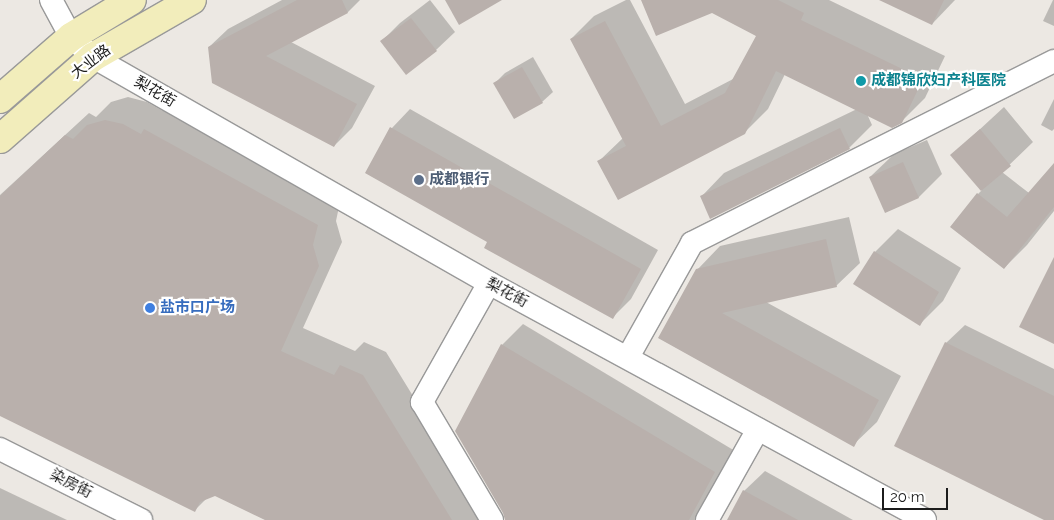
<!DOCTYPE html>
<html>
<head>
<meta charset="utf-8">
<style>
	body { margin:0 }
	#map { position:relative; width:1054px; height:520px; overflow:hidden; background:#ece8e3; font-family:Raleway,"Noto Sans SC",sans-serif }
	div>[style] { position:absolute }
	.shadow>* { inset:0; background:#0003 }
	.building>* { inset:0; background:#b9b0ac }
	.roads { filter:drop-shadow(1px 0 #999) drop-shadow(-1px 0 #999) drop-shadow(0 1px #999) drop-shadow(0 -1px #999) }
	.minor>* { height:22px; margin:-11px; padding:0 11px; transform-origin:11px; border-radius:11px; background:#fff }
	.secondary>* { height:28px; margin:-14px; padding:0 14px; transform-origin:14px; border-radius:14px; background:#f2edbb }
	.dots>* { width:14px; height:14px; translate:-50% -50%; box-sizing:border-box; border:2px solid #fff; border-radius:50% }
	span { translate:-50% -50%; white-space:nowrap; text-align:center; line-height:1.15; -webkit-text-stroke:4.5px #fff; paint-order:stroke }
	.street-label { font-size:15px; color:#1c1c1c }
	.culture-label { font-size:15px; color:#0d838f; font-weight:700 }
	.left { translate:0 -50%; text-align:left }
	.service-label { font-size:15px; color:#4e5e75; font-weight:700 }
	.shop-label { font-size:15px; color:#366cbe; font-weight:700 }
	.scale { position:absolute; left:882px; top:488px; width:66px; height:22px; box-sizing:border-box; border:2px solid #1c1c1c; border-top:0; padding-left:6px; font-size:15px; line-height:18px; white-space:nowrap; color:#1c1c1c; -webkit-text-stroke:4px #fff; paint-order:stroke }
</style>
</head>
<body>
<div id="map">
	<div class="shadow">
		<i style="clip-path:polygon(282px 0,360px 0,348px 12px,291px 42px,375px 86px,352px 128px,334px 146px,209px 47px,228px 29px)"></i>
		<i style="clip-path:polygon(430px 0,455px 32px,436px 50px,382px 41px,400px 23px)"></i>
		<i style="clip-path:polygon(626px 0,630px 0,685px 104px,735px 78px,757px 36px,712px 11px,646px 0,829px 0,945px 56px,925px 98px,901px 122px,867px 114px,872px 125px,849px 148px,701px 197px,724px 173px,857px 109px,785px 74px,768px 109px,744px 133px,599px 161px,623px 138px,571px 39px,594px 16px)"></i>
		<i style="clip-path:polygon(884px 0,955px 0,932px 24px)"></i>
		<i style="clip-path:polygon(1053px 0,1054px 0,1054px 26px,1043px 21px)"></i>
		<i style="clip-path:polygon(533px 57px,553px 92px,542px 102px,495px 83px,505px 73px)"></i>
		<i style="clip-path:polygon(128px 97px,147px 102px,163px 111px,168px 107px,340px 202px,336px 221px,342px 242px,303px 328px,355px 351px,364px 342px,386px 352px,489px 520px,266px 520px,215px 495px,207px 498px,195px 510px,0 414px,0 195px,89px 113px,96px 117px,111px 102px)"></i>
		<i style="clip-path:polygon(1054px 99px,1054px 129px,1052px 131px,1041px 125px)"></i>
		<i style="clip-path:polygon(1004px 107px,1033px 142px,1002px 172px,1029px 193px,1054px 165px,1054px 211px,1027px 245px,1004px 268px,978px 194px,982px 190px,952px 155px)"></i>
		<i style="clip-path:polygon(410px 109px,658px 250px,631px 299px,613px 317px,489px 241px,366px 173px,392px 128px)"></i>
		<i style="clip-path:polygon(927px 140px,942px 174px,919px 197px,886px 212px,870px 177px,894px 154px)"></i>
		<i style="clip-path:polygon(849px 217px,860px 263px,836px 286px,766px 302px,901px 376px,877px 422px,853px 445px,659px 338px,697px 270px,720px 246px)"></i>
		<i style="clip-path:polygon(898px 229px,961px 268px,943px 301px,920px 324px,875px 252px)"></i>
		<i style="clip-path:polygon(523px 324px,735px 451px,698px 520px,506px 520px,502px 345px)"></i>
		<i style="clip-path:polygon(965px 325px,1054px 369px,1054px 520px,1047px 520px,946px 343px)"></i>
		<i style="clip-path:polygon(765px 471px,853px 520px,728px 520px,744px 491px)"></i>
		<i style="clip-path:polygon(0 488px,67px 520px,0 520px)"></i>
	</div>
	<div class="building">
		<i style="clip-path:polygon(297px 0,342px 0,348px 13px,266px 56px,357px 104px,334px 147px,212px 83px,208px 47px)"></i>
		<i style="clip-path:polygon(445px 0,502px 0,459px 25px)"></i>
		<i style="clip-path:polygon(641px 0,778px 0,804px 13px,801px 20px,923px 79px,902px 123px,892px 128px,776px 71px,745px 134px,618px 200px,597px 161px,626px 146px,570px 39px,605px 21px,661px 126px,725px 93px,756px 36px,712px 13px,656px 36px)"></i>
		<i style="clip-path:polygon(879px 0,944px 0,932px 25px)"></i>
		<i style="clip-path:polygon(411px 18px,437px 51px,406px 75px,380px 41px)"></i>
		<i style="clip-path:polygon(522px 67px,543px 103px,514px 119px,493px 83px)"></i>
		<i style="clip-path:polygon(105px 120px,123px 124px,141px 134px,144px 129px,318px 225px,313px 245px,319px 266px,281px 351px,334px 375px,340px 365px,363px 375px,452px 520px,265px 520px,215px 496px,200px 502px,195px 512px,0 416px,0 196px,65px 135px,73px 139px,87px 125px)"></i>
		<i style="clip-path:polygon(390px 127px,641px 269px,613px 319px,484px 248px,487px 242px,365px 173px)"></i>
		<i style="clip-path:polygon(840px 128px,850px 149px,710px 219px,700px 196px)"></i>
		<i style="clip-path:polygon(980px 129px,1011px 166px,981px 191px,950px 155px)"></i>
		<i style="clip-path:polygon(903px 162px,919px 198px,885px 213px,869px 177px)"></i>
		<i style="clip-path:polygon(1054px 163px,1054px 207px,1004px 269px,950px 227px,977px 193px,1007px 217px)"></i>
		<i style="clip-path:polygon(826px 239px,837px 287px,722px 313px,879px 400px,854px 447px,658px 338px,696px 269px)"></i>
		<i style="clip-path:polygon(874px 251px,939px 292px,920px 326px,853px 284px)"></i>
		<i style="clip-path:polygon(1054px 257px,1054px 344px,1019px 327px)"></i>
		<i style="clip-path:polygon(945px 342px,1054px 396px,1054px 520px,1044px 520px,894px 446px)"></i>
		<i style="clip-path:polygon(501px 344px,715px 472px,689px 520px,505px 520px,503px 513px,455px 431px)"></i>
		<i style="clip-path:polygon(743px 490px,798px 520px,727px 520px)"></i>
	</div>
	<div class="roads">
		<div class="minor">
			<i style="left:51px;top:0;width:42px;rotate:61.6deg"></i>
			<i style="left:71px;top:37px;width:30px;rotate:42deg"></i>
			<i style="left:93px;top:57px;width:456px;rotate:29.7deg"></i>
			<i style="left:489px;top:283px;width:496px;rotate:28.5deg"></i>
			<i style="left:489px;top:283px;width:137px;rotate:119.4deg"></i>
			<i style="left:422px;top:402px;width:137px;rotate:59.3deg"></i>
			<i style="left:628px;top:357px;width:131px;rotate:-60.7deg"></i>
			<i style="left:692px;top:243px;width:405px;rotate:-26.7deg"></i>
			<i style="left:0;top:449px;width:158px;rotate:26.7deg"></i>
			<i style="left:707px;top:520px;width:104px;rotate:-60.7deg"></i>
		</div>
		<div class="secondary">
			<i style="left:0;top:99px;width:94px;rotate:-41.1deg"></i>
			<i style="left:71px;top:37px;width:71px;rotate:-31.2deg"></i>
			<i style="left:0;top:139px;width:124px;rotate:-41.4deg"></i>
			<i style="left:93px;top:57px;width:114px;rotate:-29.9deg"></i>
		</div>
	</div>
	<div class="dots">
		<i style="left:861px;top:81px;background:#0f9aa8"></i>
		<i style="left:419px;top:180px;background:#5c6f8a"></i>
		<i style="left:150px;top:308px;background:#3f7fe0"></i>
	</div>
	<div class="street-label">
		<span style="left:91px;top:62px;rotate:-37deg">大业路</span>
		<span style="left:155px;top:92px;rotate:30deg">梨花街</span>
		<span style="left:507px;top:293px;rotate:28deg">梨花街</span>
		<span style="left:71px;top:484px;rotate:27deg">染房街</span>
	</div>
	<div class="culture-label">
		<span class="left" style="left:871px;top:81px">成都锦欣妇产科医院</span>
	</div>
	<div class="service-label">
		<span class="left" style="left:429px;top:180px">成都银行</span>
	</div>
	<div class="shop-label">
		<span class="left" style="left:160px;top:308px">盐市口广场</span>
	</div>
	<div class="scale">20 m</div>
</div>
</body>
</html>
